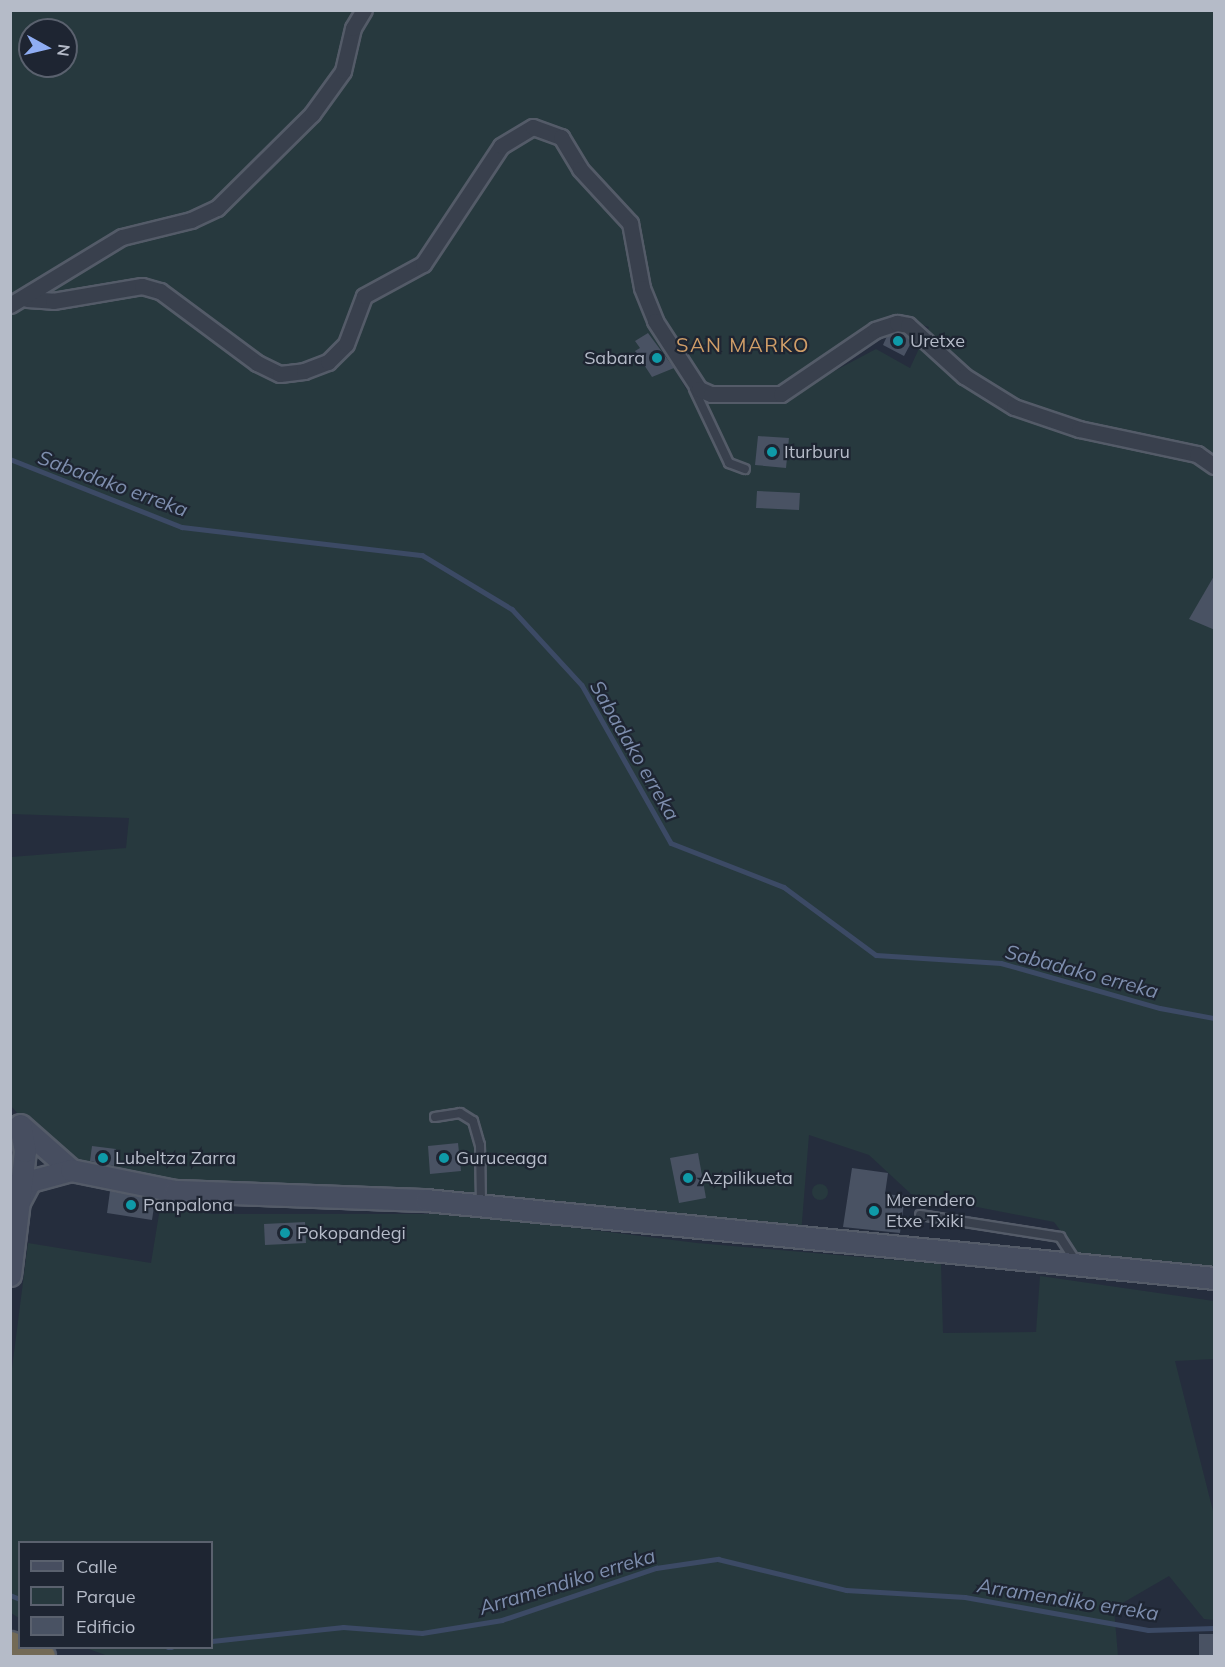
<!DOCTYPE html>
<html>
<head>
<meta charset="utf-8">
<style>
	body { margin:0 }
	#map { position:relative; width:1225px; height:1667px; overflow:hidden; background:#252d3d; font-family:Mulish,sans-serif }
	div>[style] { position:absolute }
	.green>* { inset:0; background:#27393e }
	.round { border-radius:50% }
	.stream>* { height:4.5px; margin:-2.25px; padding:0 2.25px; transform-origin:2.25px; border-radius:2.25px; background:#3c4a65 }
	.building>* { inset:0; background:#495263 }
	.roads { filter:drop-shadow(2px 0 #545b68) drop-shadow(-2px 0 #545b68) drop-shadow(0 2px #545b68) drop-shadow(0 -2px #545b68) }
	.lane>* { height:8px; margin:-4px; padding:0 4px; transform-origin:4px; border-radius:4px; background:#39404d }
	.street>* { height:15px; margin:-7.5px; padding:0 7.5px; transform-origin:7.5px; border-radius:7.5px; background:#39404d }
	.secondary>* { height:21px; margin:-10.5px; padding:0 10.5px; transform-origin:10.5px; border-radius:10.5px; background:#474e60 }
	.highway>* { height:27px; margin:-13.5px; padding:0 13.5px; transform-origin:13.5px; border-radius:13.5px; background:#736a56 }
	.dots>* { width:16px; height:16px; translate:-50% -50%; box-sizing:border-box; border:3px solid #1e2532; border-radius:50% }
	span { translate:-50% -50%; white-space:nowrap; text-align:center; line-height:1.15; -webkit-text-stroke:4.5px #1e2532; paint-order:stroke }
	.poi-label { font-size:18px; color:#b5bbc8 }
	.left { translate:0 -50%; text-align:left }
	.right { translate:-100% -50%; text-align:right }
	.neighbourhood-label { font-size:20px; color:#d09e68; letter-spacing:1.5px }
	.water-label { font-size:20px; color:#7e8eae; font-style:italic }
	.frame { position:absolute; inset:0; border:12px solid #b5bbc8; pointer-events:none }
	.legend { position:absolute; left:18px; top:1541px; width:195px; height:108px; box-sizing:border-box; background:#1e2532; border:2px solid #5a616e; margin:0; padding:8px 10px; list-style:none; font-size:18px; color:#b5bbc8 }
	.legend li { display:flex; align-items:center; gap:12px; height:30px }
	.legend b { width:30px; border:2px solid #5a616e }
	.north { position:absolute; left:18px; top:18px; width:60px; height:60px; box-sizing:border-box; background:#1e2532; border:2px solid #5a616e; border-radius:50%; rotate:98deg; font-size:16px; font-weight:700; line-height:24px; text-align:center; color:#b5bbc8 }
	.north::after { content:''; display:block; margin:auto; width:21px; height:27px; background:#8fadf3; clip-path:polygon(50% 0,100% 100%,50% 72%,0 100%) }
</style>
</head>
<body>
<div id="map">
	<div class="green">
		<i style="clip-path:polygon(evenodd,10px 11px,1214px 11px,1214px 1278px,1082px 1259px,1054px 1222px,911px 1194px,869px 1155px,809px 1135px,801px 1234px,366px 1190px,100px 1177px,38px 1136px,11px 1106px,11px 857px,126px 848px,129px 818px,11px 814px,10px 11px,30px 30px,66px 30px,66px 66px,30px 66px,30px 30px,10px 11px,638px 230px,657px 310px,696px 381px,711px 388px,785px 390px,890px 316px,929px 327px,910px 368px,876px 349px,774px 403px,701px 398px,686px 389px,643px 310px,633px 276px,638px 230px)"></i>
		<i class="round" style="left:812px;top:1184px;width:16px;height:16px"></i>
		<i style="clip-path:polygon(160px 1208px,213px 1214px,463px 1214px,697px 1243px,941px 1264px,943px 1333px,1036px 1332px,1040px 1276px,1214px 1301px,1214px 1359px,1175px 1361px,1214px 1515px,1214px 1620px,1204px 1619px,1169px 1576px,1114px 1608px,1118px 1656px,108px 1656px,86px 1648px,212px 1648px,212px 1542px,20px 1542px,19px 1618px,11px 1613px,10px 1384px,28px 1243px,151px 1263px)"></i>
	</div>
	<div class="stream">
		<i style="left:10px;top:459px;width:185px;rotate:21.6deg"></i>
		<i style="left:182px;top:527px;width:242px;rotate:6.7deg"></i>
		<i style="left:422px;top:555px;width:105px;rotate:31deg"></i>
		<i style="left:512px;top:609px;width:103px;rotate:47.4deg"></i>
		<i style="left:582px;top:685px;width:181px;rotate:60.6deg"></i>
		<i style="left:671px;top:843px;width:121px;rotate:21.3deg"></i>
		<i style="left:784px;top:887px;width:114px;rotate:36.5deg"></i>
		<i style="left:876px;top:955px;width:125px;rotate:3.7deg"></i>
		<i style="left:1001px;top:963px;width:165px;rotate:15.8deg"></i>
		<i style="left:1160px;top:1008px;width:55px;rotate:10.5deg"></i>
		<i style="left:10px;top:1595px;width:11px;rotate:22deg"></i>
		<i style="left:212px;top:1641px;width:132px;rotate:-6.1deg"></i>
		<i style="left:343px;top:1627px;width:79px;rotate:4.3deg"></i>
		<i style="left:422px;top:1633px;width:81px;rotate:-9.2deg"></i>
		<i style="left:502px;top:1620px;width:163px;rotate:-18.7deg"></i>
		<i style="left:656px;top:1568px;width:63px;rotate:-8.3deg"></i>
		<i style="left:718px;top:1559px;width:132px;rotate:13.6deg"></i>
		<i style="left:846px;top:1590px;width:119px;rotate:3.4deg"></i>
		<i style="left:965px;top:1597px;width:186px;rotate:10.2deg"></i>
		<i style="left:1148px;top:1630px;width:66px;rotate:-1.7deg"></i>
		<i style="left:168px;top:1648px;width:4px"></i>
	</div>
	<div class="building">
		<i style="clip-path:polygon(648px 333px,674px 368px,652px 377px,635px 351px,640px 348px,635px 341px)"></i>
		<i style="clip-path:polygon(904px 334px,912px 341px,904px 356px,883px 345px,887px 336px)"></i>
		<i style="clip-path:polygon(758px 436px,789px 438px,786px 468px,755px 465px)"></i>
		<i style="clip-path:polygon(757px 491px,800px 493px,799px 510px,756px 508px)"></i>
		<i style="clip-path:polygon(1214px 576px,1215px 576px,1215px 630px,1189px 619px)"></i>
		<i style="clip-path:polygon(458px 1143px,461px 1171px,430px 1174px,428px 1146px)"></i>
		<i style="clip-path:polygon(92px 1146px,116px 1149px,114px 1166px,90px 1161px)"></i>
		<i style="clip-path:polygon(698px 1153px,706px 1198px,679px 1203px,670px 1158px)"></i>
		<i style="clip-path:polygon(852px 1168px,888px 1173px,885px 1194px,905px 1196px,900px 1233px,843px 1227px)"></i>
		<i style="clip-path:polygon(110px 1191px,155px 1200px,152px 1220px,107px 1213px)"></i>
		<i style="clip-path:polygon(305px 1222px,306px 1243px,265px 1245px,264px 1224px)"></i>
		<i style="clip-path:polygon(1199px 1634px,1215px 1634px,1215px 1656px,1199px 1656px)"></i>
	</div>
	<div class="roads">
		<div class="lane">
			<i style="left:694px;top:389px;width:82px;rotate:64.7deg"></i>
			<i style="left:729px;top:463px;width:17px;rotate:21deg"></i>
			<i style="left:435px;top:1117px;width:25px;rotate:-9deg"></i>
			<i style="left:460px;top:1113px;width:15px;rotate:32deg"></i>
			<i style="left:473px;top:1121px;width:25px;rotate:74deg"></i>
			<i style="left:480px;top:1145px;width:58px;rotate:89deg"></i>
			<i style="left:920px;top:1215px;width:142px;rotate:8.9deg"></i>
			<i style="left:1060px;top:1237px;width:30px;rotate:57deg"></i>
		</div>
		<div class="street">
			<i style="left:27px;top:299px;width:26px;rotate:4deg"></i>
			<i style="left:53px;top:301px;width:90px;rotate:-9.6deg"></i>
			<i style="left:142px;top:286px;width:19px;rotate:16deg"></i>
			<i style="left:160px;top:291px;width:121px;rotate:36.6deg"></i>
			<i style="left:257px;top:363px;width:25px;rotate:26deg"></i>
			<i style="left:280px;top:374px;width:24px;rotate:-7deg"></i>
			<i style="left:304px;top:371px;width:26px;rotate:-21deg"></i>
			<i style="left:328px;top:362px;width:25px;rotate:-45deg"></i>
			<i style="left:346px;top:344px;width:51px;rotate:-69.4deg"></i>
			<i style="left:364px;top:296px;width:67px;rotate:-28.5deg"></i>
			<i style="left:423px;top:264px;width:141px;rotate:-56.5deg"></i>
			<i style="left:501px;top:146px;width:37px;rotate:-31deg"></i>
			<i style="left:533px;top:127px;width:30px;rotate:20deg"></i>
			<i style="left:561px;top:137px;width:37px;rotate:59deg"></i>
			<i style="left:580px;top:169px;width:74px;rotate:47.2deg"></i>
			<i style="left:630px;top:223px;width:66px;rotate:79.5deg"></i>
			<i style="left:642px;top:288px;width:35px;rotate:68deg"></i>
			<i style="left:655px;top:321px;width:81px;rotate:57.1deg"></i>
			<i style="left:699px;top:389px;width:13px;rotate:23deg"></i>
			<i style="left:711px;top:394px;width:70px"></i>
			<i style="left:781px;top:394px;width:114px;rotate:-34.2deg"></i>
			<i style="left:875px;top:330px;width:23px;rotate:-18deg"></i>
			<i style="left:897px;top:323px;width:11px;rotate:10deg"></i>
			<i style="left:908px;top:325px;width:76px;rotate:42.3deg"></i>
			<i style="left:964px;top:376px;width:59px;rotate:31.8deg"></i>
			<i style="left:1014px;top:407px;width:69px;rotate:18.7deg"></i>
			<i style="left:1079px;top:429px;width:121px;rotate:12deg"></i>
			<i style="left:1197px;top:454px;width:21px;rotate:35deg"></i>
			<i style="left:10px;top:305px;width:131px;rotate:-31.3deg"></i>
			<i style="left:122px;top:237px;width:71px;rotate:-13.8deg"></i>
			<i style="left:191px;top:220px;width:29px;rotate:-25deg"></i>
			<i style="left:217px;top:208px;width:134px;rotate:-44.7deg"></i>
			<i style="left:312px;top:114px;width:53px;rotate:-54.2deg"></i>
			<i style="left:343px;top:71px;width:44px;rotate:-76.9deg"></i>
			<i style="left:353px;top:28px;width:21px;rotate:-59deg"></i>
		</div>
		<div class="secondary">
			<i style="left:20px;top:1125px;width:68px;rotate:41.4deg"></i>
			<i style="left:20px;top:1200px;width:21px;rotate:-62deg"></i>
			<i style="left:30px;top:1181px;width:42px;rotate:-15deg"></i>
			<i style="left:71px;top:1170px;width:106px;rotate:11.4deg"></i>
			<i style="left:175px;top:1191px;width:251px;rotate:2.1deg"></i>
			<i style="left:426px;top:1200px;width:792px;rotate:5.65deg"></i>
			<i style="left:10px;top:1275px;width:125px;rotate:-83.1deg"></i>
			<i style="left:25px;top:1151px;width:26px;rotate:-101deg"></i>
		</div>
		<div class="highway">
			<i style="left:10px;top:1645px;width:33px;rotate:20deg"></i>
		</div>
	</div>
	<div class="dots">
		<i style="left:898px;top:341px;background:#0f9aa8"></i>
		<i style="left:657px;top:358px;background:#0f9aa8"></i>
		<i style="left:772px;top:452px;background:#0f9aa8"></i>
		<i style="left:103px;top:1158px;background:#0f9aa8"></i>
		<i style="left:444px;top:1158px;background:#0f9aa8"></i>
		<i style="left:688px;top:1178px;background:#0f9aa8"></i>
		<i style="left:131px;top:1205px;background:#0f9aa8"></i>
		<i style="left:874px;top:1211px;background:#0f9aa8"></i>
		<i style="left:285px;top:1233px;background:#0f9aa8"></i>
	</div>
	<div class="poi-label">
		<span class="left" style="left:910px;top:341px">Uretxe</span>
		<span class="right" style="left:645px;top:358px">Sabara</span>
		<span class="left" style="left:784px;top:452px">Iturburu</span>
		<span class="left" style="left:115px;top:1158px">Lubeltza Zarra</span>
		<span class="left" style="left:456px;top:1158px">Guruceaga</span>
		<span class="left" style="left:700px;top:1178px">Azpilikueta</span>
		<span class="left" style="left:886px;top:1211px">Merendero<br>Etxe Txiki</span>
		<span class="left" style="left:143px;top:1205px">Panpalona</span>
		<span class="left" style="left:297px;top:1233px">Pokopandegi</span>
	</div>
	<div class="neighbourhood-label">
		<span style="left:743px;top:344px">SAN MARKO</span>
	</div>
	<div class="water-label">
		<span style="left:113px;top:483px;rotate:20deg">Sabadako erreka</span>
		<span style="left:635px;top:750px;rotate:60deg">Sabadako erreka</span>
		<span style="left:1082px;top:971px;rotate:15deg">Sabadako erreka</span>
		<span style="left:567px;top:1581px;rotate:-17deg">Arramendiko erreka</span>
		<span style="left:1068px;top:1599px;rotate:9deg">Arramendiko erreka</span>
	</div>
	<div class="frame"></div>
	<ul class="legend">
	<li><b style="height:8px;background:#474e60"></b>Calle</li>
	<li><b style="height:16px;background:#27393e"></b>Parque</li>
	<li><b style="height:16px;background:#495263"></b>Edificio</li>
	</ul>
	<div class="north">N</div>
</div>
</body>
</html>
